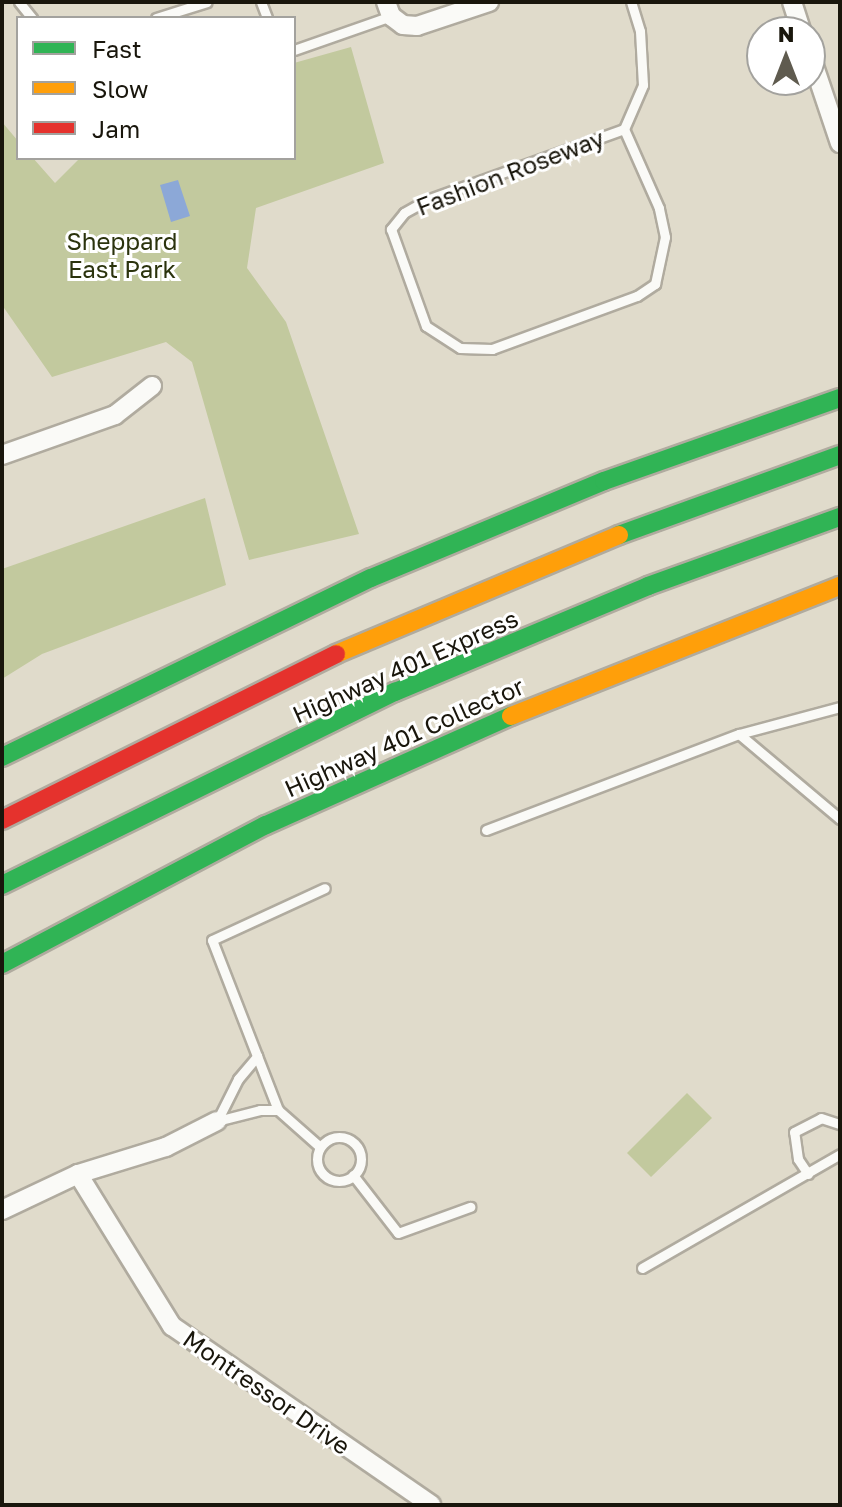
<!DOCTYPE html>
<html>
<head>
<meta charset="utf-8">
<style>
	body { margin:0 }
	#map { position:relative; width:842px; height:1507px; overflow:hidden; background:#e0dbcb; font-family:"Golos Text",sans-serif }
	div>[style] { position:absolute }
	.green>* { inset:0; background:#c2c99e }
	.water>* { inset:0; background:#8ca8d7 }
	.roads { filter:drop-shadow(2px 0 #b0ab9f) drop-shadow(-2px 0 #b0ab9f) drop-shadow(0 2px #b0ab9f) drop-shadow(0 -2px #b0ab9f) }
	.lane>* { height:9px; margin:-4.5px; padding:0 4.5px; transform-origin:4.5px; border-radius:4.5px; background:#fafaf7 }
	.lane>.ring { margin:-4.5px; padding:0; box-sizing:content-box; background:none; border:9px solid #fafaf7; border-radius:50% }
	.street>* { height:18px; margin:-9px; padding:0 9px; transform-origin:9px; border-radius:9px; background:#fafaf7 }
	.fast>* { height:18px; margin:-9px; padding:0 9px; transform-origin:9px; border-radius:9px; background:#30b455 }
	.slow>* { height:18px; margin:-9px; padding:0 9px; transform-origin:9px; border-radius:9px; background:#ff9f0a }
	.jam>* { height:18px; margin:-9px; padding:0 9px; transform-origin:9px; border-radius:9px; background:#e5322d }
	span { translate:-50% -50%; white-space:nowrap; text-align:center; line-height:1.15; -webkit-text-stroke:6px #fff; paint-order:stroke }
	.street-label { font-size:24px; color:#19160c }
	.park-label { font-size:24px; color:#2b330d }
	.frame { position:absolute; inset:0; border:4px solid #19160c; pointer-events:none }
	.legend { position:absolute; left:16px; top:16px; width:280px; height:144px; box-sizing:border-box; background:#fff; border:2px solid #a3a29e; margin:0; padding:10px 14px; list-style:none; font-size:24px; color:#19160c }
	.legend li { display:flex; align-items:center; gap:16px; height:40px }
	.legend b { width:40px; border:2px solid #a3a29e }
	.north { position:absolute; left:746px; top:16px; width:80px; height:80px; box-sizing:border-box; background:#fff; border:2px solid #a3a29e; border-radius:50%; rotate:0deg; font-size:22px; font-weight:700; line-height:32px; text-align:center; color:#19160c }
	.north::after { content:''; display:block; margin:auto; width:28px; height:36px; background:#5f5b4f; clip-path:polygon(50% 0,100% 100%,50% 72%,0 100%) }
</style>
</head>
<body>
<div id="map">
	<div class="green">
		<i style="clip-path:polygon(351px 47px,384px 163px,256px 208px,247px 268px,286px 322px,359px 534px,249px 560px,192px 362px,166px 342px,52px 377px,2px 305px,2px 122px,18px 141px,18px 158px,33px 158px,55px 183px,80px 158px,294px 158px,294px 63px)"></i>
		<i style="clip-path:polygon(205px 498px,226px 585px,42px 654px,2px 679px,2px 569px)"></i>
		<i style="clip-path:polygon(687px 1093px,712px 1118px,651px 1177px,627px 1153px)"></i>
	</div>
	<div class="water">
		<i style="clip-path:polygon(178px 180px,190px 216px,171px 222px,160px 185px)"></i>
	</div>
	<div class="roads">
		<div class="lane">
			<i style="left:19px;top:2px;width:21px;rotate:51deg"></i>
			<i style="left:261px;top:2px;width:17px;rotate:69deg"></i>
			<i style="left:156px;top:18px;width:53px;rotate:-17.4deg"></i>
			<i style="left:294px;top:50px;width:103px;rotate:-19.3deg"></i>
			<i style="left:624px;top:129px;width:209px;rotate:160.2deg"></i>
			<i style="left:427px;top:200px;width:26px;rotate:151deg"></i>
			<i style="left:404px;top:213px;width:21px;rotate:129deg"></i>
			<i style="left:391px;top:229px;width:103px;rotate:70.2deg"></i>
			<i style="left:426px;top:326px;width:40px;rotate:32.9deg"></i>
			<i style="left:460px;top:348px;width:32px;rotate:2deg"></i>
			<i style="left:492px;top:349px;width:154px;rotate:-20.1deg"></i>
			<i style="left:637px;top:296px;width:22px;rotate:-34deg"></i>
			<i style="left:655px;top:284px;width:48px;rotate:-78deg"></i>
			<i style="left:665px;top:237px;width:30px;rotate:-102deg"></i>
			<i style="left:659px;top:208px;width:86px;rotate:-113.9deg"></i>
			<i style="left:624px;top:129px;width:48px;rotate:-66.6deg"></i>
			<i style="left:643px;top:85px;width:54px;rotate:-93.2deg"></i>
			<i style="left:640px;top:31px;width:30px;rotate:-107deg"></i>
			<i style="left:739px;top:734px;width:132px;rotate:40.1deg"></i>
			<i style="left:486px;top:830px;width:271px;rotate:-20.8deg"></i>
			<i style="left:739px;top:734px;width:105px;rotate:-15deg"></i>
			<i style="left:217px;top:1121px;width:47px;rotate:-63.4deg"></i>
			<i style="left:238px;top:1079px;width:30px;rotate:-50deg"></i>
			<i style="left:217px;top:1121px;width:44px;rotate:-14.3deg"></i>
			<i style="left:260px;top:1110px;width:18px"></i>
			<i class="ring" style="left:317px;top:1137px;width:35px;height:35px"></i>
			<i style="left:320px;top:1147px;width:56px;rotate:-138.6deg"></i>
			<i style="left:278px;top:1110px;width:182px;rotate:-111.2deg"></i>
			<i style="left:212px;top:940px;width:124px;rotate:-24.7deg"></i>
			<i style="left:808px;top:1174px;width:18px;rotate:-124deg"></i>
			<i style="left:798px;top:1159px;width:27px;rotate:-98deg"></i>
			<i style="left:794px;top:1132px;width:30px;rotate:-27deg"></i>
			<i style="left:821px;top:1118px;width:20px;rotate:18deg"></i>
			<i style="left:353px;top:1175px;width:73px;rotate:52.2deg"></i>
			<i style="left:398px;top:1233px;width:77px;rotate:-19.9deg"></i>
			<i style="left:642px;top:1268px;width:228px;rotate:-29.9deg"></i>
		</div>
		<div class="street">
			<i style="left:386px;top:2px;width:15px;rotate:70deg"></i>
			<i style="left:391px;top:16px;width:15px;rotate:37deg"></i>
			<i style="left:403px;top:25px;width:14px;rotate:4deg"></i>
			<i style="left:417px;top:26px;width:76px;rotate:-18.4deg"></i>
			<i style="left:792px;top:2px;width:32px;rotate:72deg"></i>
			<i style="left:810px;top:54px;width:94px;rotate:71.4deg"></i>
			<i style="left:2px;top:455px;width:120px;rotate:-19.5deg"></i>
			<i style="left:115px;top:415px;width:47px;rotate:-38.1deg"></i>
			<i style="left:78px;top:1174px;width:179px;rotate:58.3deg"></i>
			<i style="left:172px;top:1326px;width:315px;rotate:34.6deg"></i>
			<i style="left:2px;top:1210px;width:84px;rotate:-25.3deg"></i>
			<i style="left:78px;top:1174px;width:92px;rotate:-17.1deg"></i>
			<i style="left:166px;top:1147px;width:57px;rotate:-27deg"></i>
		</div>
		<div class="fast">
			<i style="left:619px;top:535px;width:235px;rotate:-19.9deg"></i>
			<i style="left:2px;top:757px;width:410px;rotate:-25.9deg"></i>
			<i style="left:371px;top:578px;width:252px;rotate:-22.6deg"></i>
			<i style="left:604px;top:481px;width:250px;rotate:-19.4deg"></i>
			<i style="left:2px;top:885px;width:438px;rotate:-26.2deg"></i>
			<i style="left:395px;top:692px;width:274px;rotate:-22.7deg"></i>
			<i style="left:648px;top:586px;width:204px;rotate:-19.8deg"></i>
			<i style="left:2px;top:964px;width:298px;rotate:-27.8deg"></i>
			<i style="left:266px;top:825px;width:268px;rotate:-24deg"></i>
		</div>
		<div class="slow">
			<i style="left:336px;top:654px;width:307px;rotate:-22.8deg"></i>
			<i style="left:511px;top:716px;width:354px;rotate:-21.6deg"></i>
		</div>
		<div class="jam">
			<i style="left:2px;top:820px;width:373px;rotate:-26.4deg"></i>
		</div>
	</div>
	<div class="street-label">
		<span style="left:510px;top:172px;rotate:-21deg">Fashion Roseway</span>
		<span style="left:405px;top:666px;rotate:-24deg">Highway 401 Express</span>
		<span style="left:404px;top:737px;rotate:-24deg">Highway 401 Collector</span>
		<span style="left:267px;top:1392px;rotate:35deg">Montressor Drive</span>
	</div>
	<div class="park-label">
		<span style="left:122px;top:255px">Sheppard<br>East Park</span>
	</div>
	<div class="frame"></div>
	<ul class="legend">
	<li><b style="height:10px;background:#30b455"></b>Fast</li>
	<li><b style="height:10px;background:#ff9f0a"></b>Slow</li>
	<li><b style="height:10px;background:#e5322d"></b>Jam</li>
	</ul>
	<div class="north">N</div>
</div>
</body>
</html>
